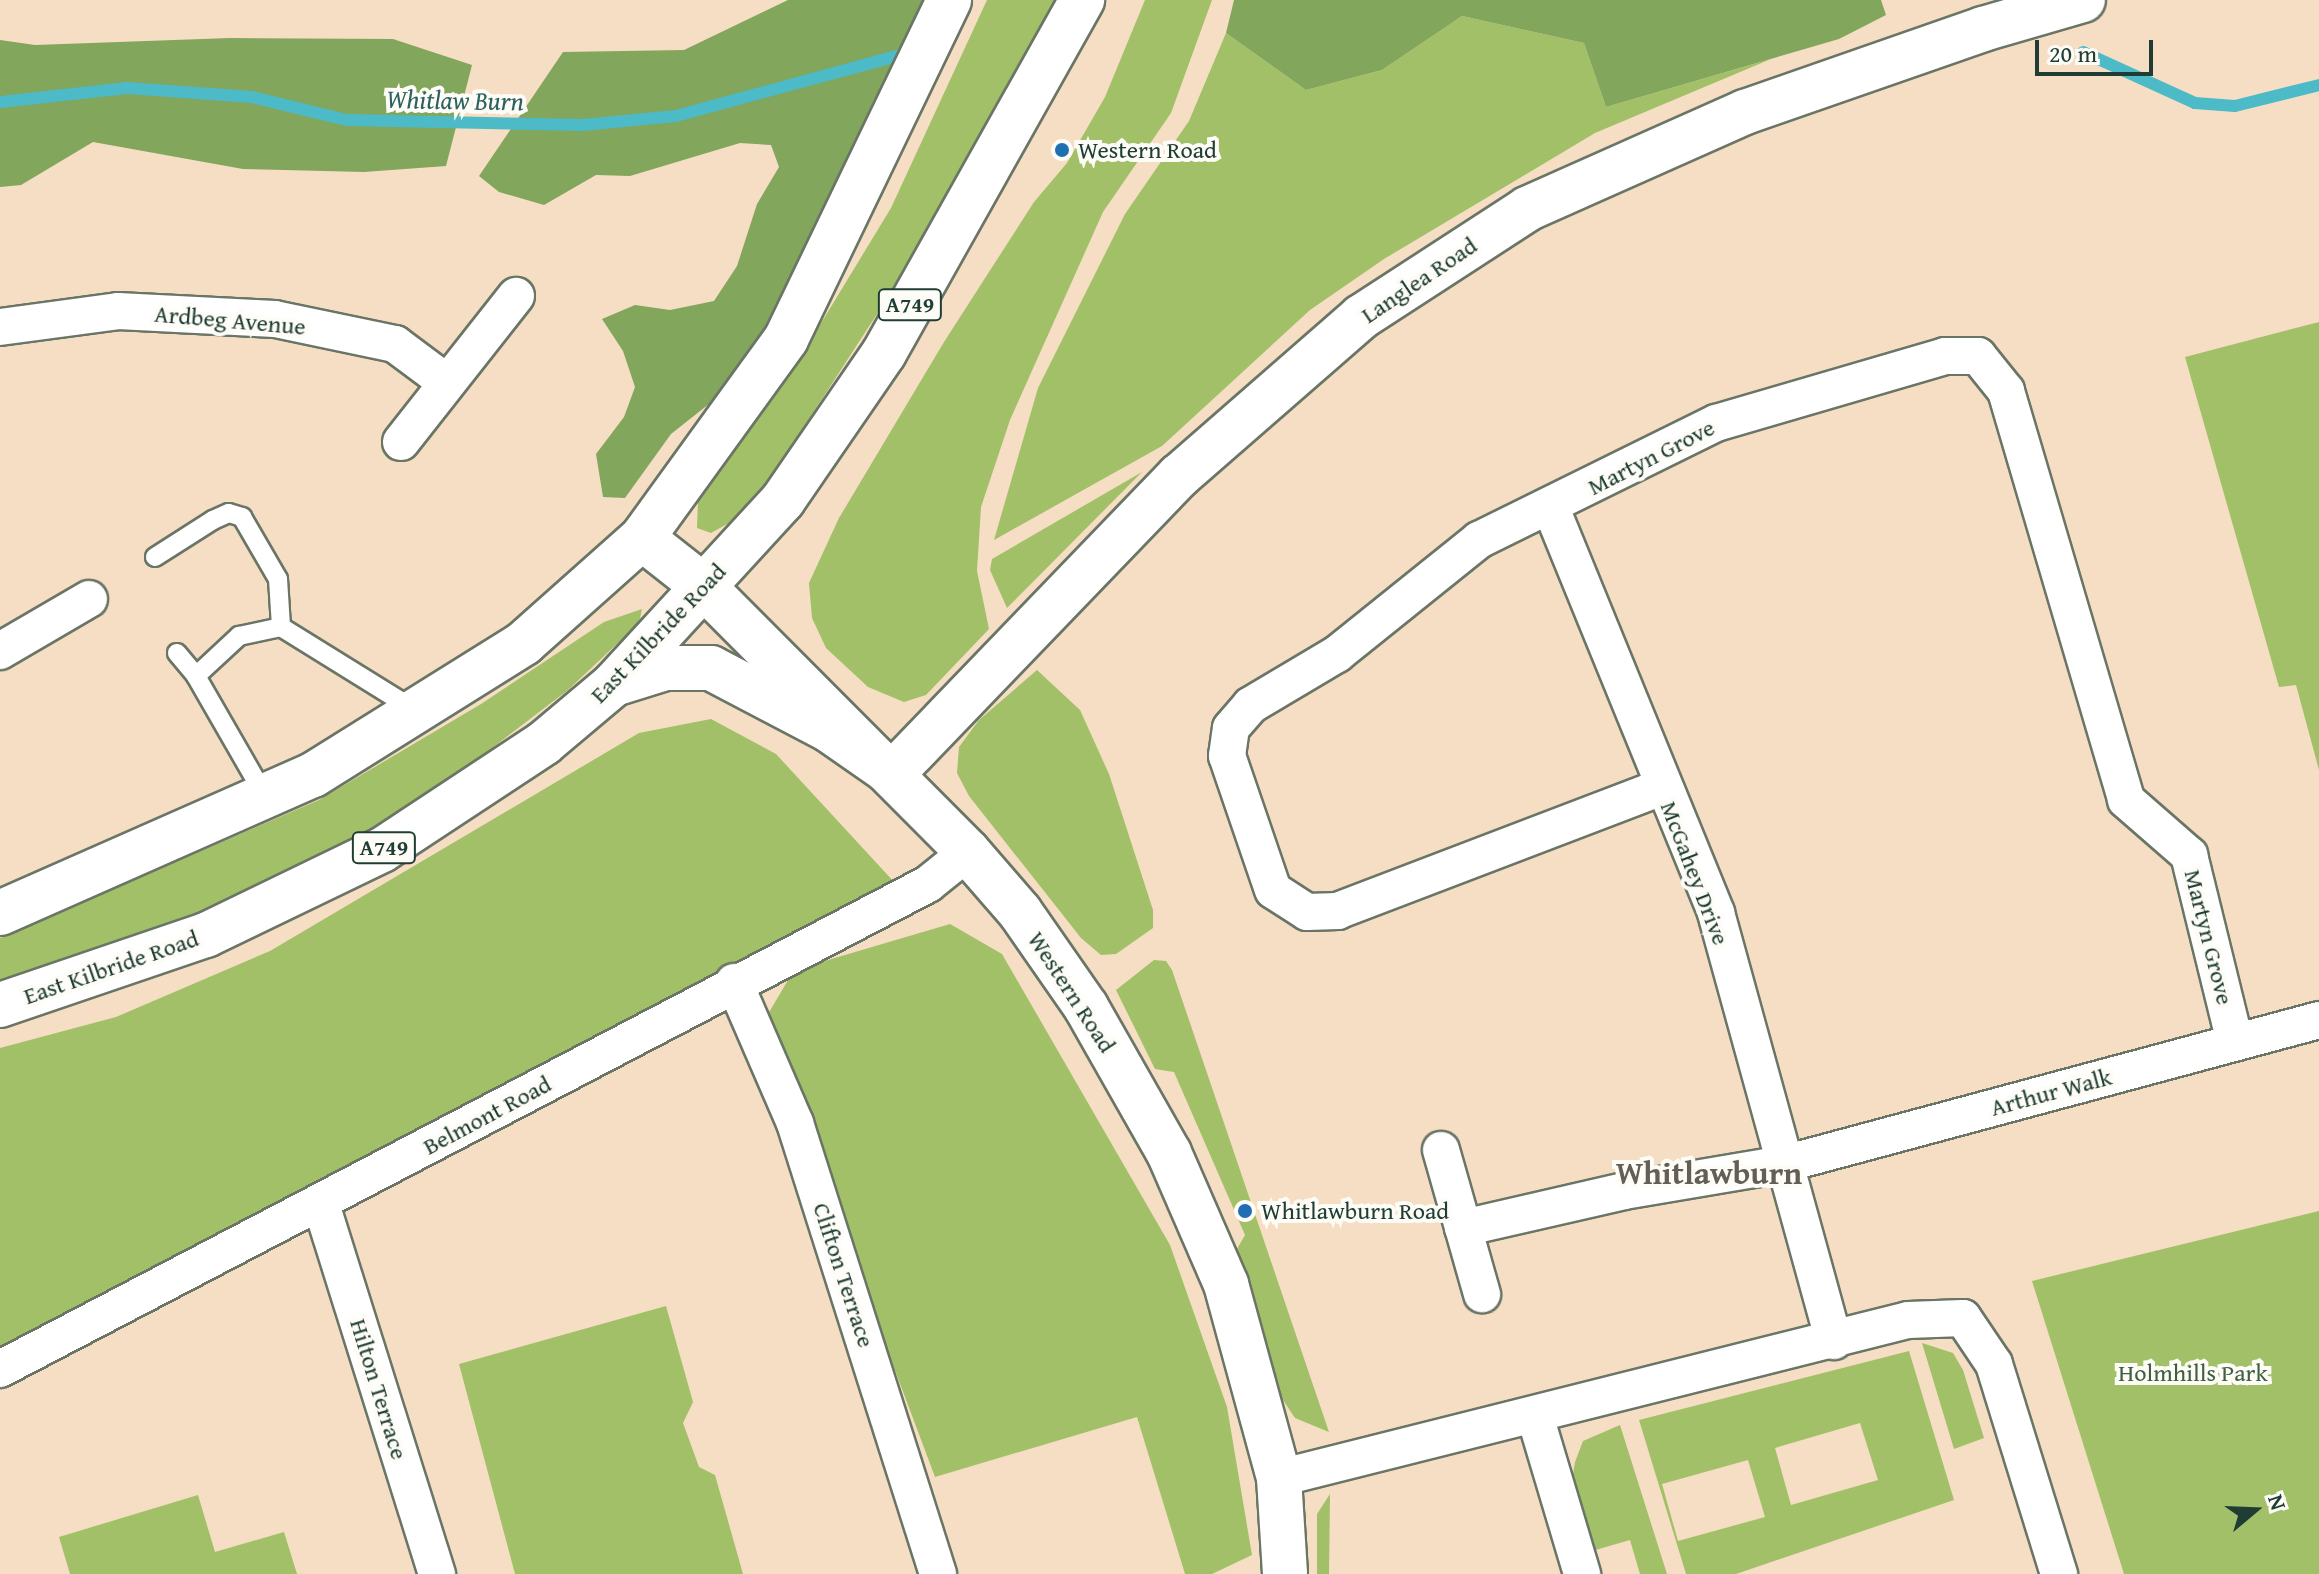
<!DOCTYPE html>
<html>
<head>
<meta charset="utf-8">
<style>
	body { margin:0 }
	#map { position:relative; width:2319px; height:1574px; overflow:hidden; background:#f5dec3; font-family:"Gentium Book Plus",serif }
	div>[style] { position:absolute }
	.green>* { inset:0; background:#a2c067 }
	.forest>* { inset:0; background:#81a65c }
	.stream>* { height:12px; margin:-6px; padding:0 6px; transform-origin:6px; border-radius:6px; background:#4dbac7 }
	.roads { filter:drop-shadow(2px 0 #6a7566) drop-shadow(-2px 0 #6a7566) drop-shadow(0 2px #6a7566) drop-shadow(0 -2px #6a7566) }
	.service>* { height:18px; margin:-9px; padding:0 9px; transform-origin:9px; border-radius:9px; background:#fff }
	.minor>* { height:36px; margin:-18px; padding:0 18px; transform-origin:18px; border-radius:18px; background:#fff }
	.tertiary>* { height:44px; margin:-22px; padding:0 22px; transform-origin:22px; border-radius:22px; background:#fff }
	.primary>* { height:44px; margin:-22px; padding:0 22px; transform-origin:22px; border-radius:22px; background:#fff }
	.dots>* { width:22px; height:22px; translate:-50% -50%; box-sizing:border-box; border:4px solid #fdfcf7; border-radius:50% }
	span { translate:-50% -50%; white-space:nowrap; text-align:center; line-height:1.15; -webkit-text-stroke:8px #fdfcf7; paint-order:stroke }
	.shield-label span { padding:2px 6px; background:#fdfcf7; border:2px solid; border-radius:6px; -webkit-text-stroke-width:0 }
	.shield-label { font-size:22px; color:#1f3d34; font-weight:700 }
	.poi-label { font-size:24px; color:#1f3d34 }
	.left { translate:0 -50%; text-align:left }
	.street-label { font-size:24px; color:#1f3d34 }
	.park-label { font-size:24px; color:#405e41 }
	.water-label { font-size:26px; color:#2d6260; font-style:italic }
	.district-label { font-size:32px; color:#635e56; font-weight:700 }
	.north { position:absolute; left:2215px; top:1470px; width:80px; height:80px; -webkit-text-stroke:6px #fdfcf7; paint-order:stroke; rotate:71deg; font-size:22px; font-weight:700; line-height:32px; text-align:center; color:#1f3d34 }
	.north::after { content:''; display:block; margin:auto; width:28px; height:36px; background:#1f3d34; clip-path:polygon(50% 0,100% 100%,50% 72%,0 100%) }
	.scale { position:absolute; left:2035px; top:40px; width:118px; height:36px; box-sizing:border-box; border:4px solid #1f3d34; border-top:0; padding-left:10px; font-size:24px; line-height:28px; white-space:nowrap; color:#1f3d34; -webkit-text-stroke:6px #fdfcf7; paint-order:stroke }
</style>
</head>
<body>
<div id="map">
	<div class="green">
		<i style="clip-path:polygon(987px 0,1055px 0,914px 257px,774px 473px,736px 519px,711px 533px,697px 528px,698px 501px,715px 465px,795px 366px,891px 208px)"></i>
		<i style="clip-path:polygon(1145px 0,1212px 0,1171px 113px,1103px 212px,1010px 420px,981px 507px,977px 571px,989px 629px,926px 695px,904px 702px,868px 687px,826px 648px,812px 618px,809px 583px,839px 518px,944px 342px,1034px 202px,1067px 163px,1105px 97px)"></i>
		<i style="clip-path:polygon(1462px 16px,1584px 43px,1606px 107px,1771px 59px,1595px 133px,1384px 259px,1310px 310px,1162px 446px,994px 540px,1038px 388px,1125px 214px,1189px 121px,1226px 33px,1306px 90px,1382px 70px)"></i>
		<i style="clip-path:polygon(2319px 322px,2319px 770px,2296px 685px,2279px 687px,2185px 357px)"></i>
		<i style="clip-path:polygon(1142px 472px,1007px 608px,990px 570px,992px 559px)"></i>
		<i style="clip-path:polygon(642px 609px,639px 623px,568px 690px,445px 784px,340px 849px,150px 936px,0 983px,0 938px,319px 800px,481px 704px,604px 622px)"></i>
		<i style="clip-path:polygon(1037px 670px,1080px 710px,1109px 774px,1153px 910px,1153px 928px,1116px 954px,1101px 955px,1081px 938px,969px 796px,957px 773px,959px 747px,979px 720px)"></i>
		<i style="clip-path:polygon(711px 719px,776px 754px,895px 883px,0 1349px,0 1048px,116px 1017px,270px 951px,639px 733px)"></i>
		<i style="clip-path:polygon(950px 924px,1002px 954px,1170px 1245px,1227px 1407px,1252px 1555px,1212px 1574px,1185px 1574px,1137px 1417px,935px 1477px,773px 1045px,768px 1014px,794px 970px)"></i>
		<i style="clip-path:polygon(1154px 960px,1166px 961px,1172px 970px,1329px 1432px,1295px 1418px,1281px 1397px,1233px 1256px,1245px 1235px,1174px 1072px,1155px 1069px,1116px 990px)"></i>
		<i style="clip-path:polygon(2319px 1211px,2319px 1574px,2124px 1574px,2032px 1281px)"></i>
		<i style="clip-path:polygon(666px 1306px,693px 1402px,683px 1423px,699px 1467px,715px 1475px,743px 1574px,515px 1574px,459px 1364px)"></i>
		<i style="clip-path:polygon(1922px 1343px,1953px 1353px,1963px 1370px,1984px 1438px,1954px 1449px)"></i>
		<i style="clip-path:polygon(evenodd,1909px 1351px,1954px 1500px,1736px 1574px,1686px 1574px,1639px 1420px,1909px 1351px,1860px 1423px,1878px 1480px,1791px 1505px,1775px 1448px,1860px 1423px,1909px 1351px,1748px 1460px,1765px 1517px,1678px 1541px,1662px 1484px,1748px 1460px)"></i>
		<i style="clip-path:polygon(1620px 1425px,1667px 1574px,1640px 1574px,1630px 1540px,1592px 1551px,1572px 1480px,1575px 1462px,1583px 1441px)"></i>
		<i style="clip-path:polygon(1330px 1494px,1329px 1574px,1317px 1574px,1317px 1514px)"></i>
		<i style="clip-path:polygon(198px 1495px,215px 1552px,284px 1532px,297px 1574px,70px 1574px,59px 1537px)"></i>
	</div>
	<div class="forest">
		<i style="clip-path:polygon(788px 0,931px 0,874px 100px,766px 339px,719px 396px,671px 434px,625px 498px,603px 497px,596px 454px,624px 417px,635px 387px,623px 351px,602px 319px,635px 305px,670px 310px,714px 301px,737px 266px,757px 204px,779px 167px,771px 145px,740px 143px,630px 176px,596px 175px,544px 205px,499px 192px,479px 176px,563px 52px,684px 50px)"></i>
		<i style="clip-path:polygon(1234px 0,1881px 0,1886px 15px,1839px 39px,1606px 107px,1584px 43px,1462px 16px,1382px 70px,1306px 90px,1226px 33px)"></i>
		<i style="clip-path:polygon(230px 38px,393px 39px,472px 65px,446px 166px,364px 172px,243px 169px,93px 142px,21px 185px,0 187px,0 40px,35px 45px)"></i>
	</div>
	<div class="stream">
		<i style="left:2083px;top:52px;width:123px;rotate:24.5deg"></i>
		<i style="left:2195px;top:103px;width:40px;rotate:4.3deg"></i>
		<i style="left:2235px;top:106px;width:87px;rotate:-14deg"></i>
		<i style="left:0;top:102px;width:128px;rotate:-6.3deg"></i>
		<i style="left:127px;top:88px;width:125px;rotate:4.1deg"></i>
		<i style="left:252px;top:97px;width:97px;rotate:13.7deg"></i>
		<i style="left:346px;top:120px;width:237px;rotate:1.2deg"></i>
		<i style="left:583px;top:125px;width:93px;rotate:-5.5deg"></i>
		<i style="left:676px;top:116px;width:236px;rotate:-15.2deg"></i>
	</div>
	<div class="roads">
		<div class="service">
			<i style="left:155px;top:557px;width:69px;rotate:-32.5deg"></i>
			<i style="left:213px;top:520px;width:17px;rotate:-24deg"></i>
			<i style="left:229px;top:513px;width:14px;rotate:17deg"></i>
			<i style="left:242px;top:517px;width:72px;rotate:59.9deg"></i>
			<i style="left:278px;top:579px;width:48px;rotate:86.4deg"></i>
			<i style="left:177px;top:653px;width:30px;rotate:50deg"></i>
			<i style="left:196px;top:676px;width:59px;rotate:-42.9deg"></i>
			<i style="left:239px;top:636px;width:43px;rotate:-12.1deg"></i>
			<i style="left:281px;top:627px;width:158px;rotate:31.8deg"></i>
			<i style="left:196px;top:676px;width:138px;rotate:60.1deg"></i>
		</div>
		<div class="minor">
			<i style="left:0;top:327px;width:119px;rotate:-7.7deg"></i>
			<i style="left:118px;top:311px;width:157px;rotate:2.9deg"></i>
			<i style="left:275px;top:319px;width:123px;rotate:11.8deg"></i>
			<i style="left:395px;top:344px;width:64px;rotate:36.7deg"></i>
			<i style="left:401px;top:442px;width:186px;rotate:-51.8deg"></i>
			<i style="left:1551px;top:508px;width:437px;rotate:67.8deg"></i>
			<i style="left:1716px;top:913px;width:444px;rotate:74.6deg"></i>
			<i style="left:0;top:651px;width:103px;rotate:-30.3deg"></i>
			<i style="left:1662px;top:787px;width:347px;rotate:159.1deg"></i>
			<i style="left:1338px;top:911px;width:31px;rotate:178deg"></i>
			<i style="left:1307px;top:912px;width:40px;rotate:-147.1deg"></i>
			<i style="left:1273px;top:890px;width:142px;rotate:-108.9deg"></i>
			<i style="left:1227px;top:756px;width:28px;rotate:-82deg"></i>
			<i style="left:1231px;top:728px;width:30px;rotate:-49deg"></i>
			<i style="left:1251px;top:705px;width:100px;rotate:-30.7deg"></i>
			<i style="left:1337px;top:654px;width:182px;rotate:-38.8deg"></i>
			<i style="left:1479px;top:540px;width:264px;rotate:-26.3deg"></i>
			<i style="left:1716px;top:423px;width:239px;rotate:-16.3deg"></i>
			<i style="left:1945px;top:356px;width:33px"></i>
			<i style="left:1978px;top:356px;width:45px;rotate:51.3deg"></i>
			<i style="left:2006px;top:391px;width:426px;rotate:73.6deg"></i>
			<i style="left:2126px;top:800px;width:84px;rotate:41.1deg"></i>
			<i style="left:2189px;top:855px;width:193px;rotate:76.2deg"></i>
			<i style="left:734px;top:982px;width:154px;rotate:66.6deg"></i>
			<i style="left:795px;top:1123px;width:473px;rotate:72.4deg"></i>
			<i style="left:1441px;top:1150px;width:150px;rotate:74.1deg"></i>
			<i style="left:321px;top:1204px;width:388px;rotate:72.6deg"></i>
			<i style="left:1463px;top:1228px;width:165px;rotate:-12.9deg"></i>
			<i style="left:1624px;top:1191px;width:162px;rotate:-9.6deg"></i>
			<i style="left:1784px;top:1164px;width:554px;rotate:-15.06deg"></i>
			<i style="left:0;top:1369px;width:1047px;rotate:-27.59deg"></i>
			<i style="left:928px;top:884px;width:51px;rotate:-38.7deg"></i>
			<i style="left:1535px;top:1416px;width:165px;rotate:73.4deg"></i>
			<i style="left:1279px;top:1478px;width:649px;rotate:-14.1deg"></i>
			<i style="left:1908px;top:1320px;width:55px;rotate:-2.1deg"></i>
			<i style="left:1963px;top:1318px;width:55px;rotate:56deg"></i>
			<i style="left:1994px;top:1364px;width:220px;rotate:72.8deg"></i>
		</div>
		<div class="tertiary">
			<i style="left:642px;top:538px;width:78px;rotate:38.2deg"></i>
			<i style="left:703px;top:586px;width:375px;rotate:45.1deg"></i>
			<i style="left:968px;top:852px;width:79px;rotate:49.1deg"></i>
			<i style="left:1020px;top:912px;width:116px;rotate:55.2deg"></i>
			<i style="left:1086px;top:1007px;width:168px;rotate:60.4deg"></i>
			<i style="left:1169px;top:1153px;width:143px;rotate:66.5deg"></i>
			<i style="left:1226px;top:1284px;width:201px;rotate:74.7deg"></i>
			<i style="left:1279px;top:1478px;width:96px;rotate:86.4deg"></i>
			<i style="left:892px;top:774px;width:414px;rotate:-46.1deg"></i>
			<i style="left:1179px;top:476px;width:242px;rotate:-41.1deg"></i>
			<i style="left:1361px;top:317px;width:198px;rotate:-33deg"></i>
			<i style="left:1527px;top:209px;width:239px;rotate:-24deg"></i>
			<i style="left:1745px;top:112px;width:252px;rotate:-19.2deg"></i>
			<i style="left:1983px;top:29px;width:104px;rotate:-16.2deg"></i>
		</div>
		<div class="primary">
			<i style="left:614px;top:684px;width:53px;rotate:-17.4deg"></i>
			<i style="left:665px;top:668px;width:46px"></i>
			<i style="left:711px;top:668px;width:133px;rotate:27.7deg"></i>
			<i style="left:829px;top:730px;width:77px;rotate:34.9deg"></i>
			<i style="left:0;top:913px;width:342px;rotate:-23.8deg"></i>
			<i style="left:313px;top:775px;width:249px;rotate:-32deg"></i>
			<i style="left:524px;top:643px;width:158px;rotate:-41.7deg"></i>
			<i style="left:642px;top:538px;width:246px;rotate:-54.1deg"></i>
			<i style="left:786px;top:339px;width:376px;rotate:-64.3deg"></i>
			<i style="left:0;top:1005px;width:218px;rotate:-18.8deg"></i>
			<i style="left:206px;top:935px;width:195px;rotate:-25.8deg"></i>
			<i style="left:382px;top:850px;width:194px;rotate:-33.4deg"></i>
			<i style="left:544px;top:743px;width:92px;rotate:-40.1deg"></i>
			<i style="left:614px;top:684px;width:250px;rotate:-47.4deg"></i>
			<i style="left:783px;top:500px;width:178px;rotate:-55.5deg"></i>
			<i style="left:884px;top:353px;width:405px;rotate:-60.7deg"></i>
		</div>
	</div>
	<div class="dots">
		<i style="left:1062px;top:150px;background:#1f6fb2"></i>
		<i style="left:1245px;top:1211px;background:#1f6fb2"></i>
	</div>
	<div class="shield-label">
		<span style="left:910px;top:305px">A749</span>
		<span style="left:384px;top:848px">A749</span>
	</div>
	<div class="poi-label">
		<span class="left" style="left:1078px;top:150px">Western Road</span>
		<span class="left" style="left:1261px;top:1211px">Whitlawburn Road</span>
	</div>
	<div class="street-label">
		<span style="left:1419px;top:280px;rotate:-34deg">Langlea Road</span>
		<span style="left:230px;top:320px;rotate:5deg">Ardbeg Avenue</span>
		<span style="left:1651px;top:457px;rotate:-27deg">Martyn Grove</span>
		<span style="left:658px;top:633px;rotate:-46deg">East Kilbride Road</span>
		<span style="left:1695px;top:873px;rotate:69deg">McGahey Drive</span>
		<span style="left:2209px;top:937px;rotate:76deg">Martyn Grove</span>
		<span style="left:111px;top:967px;rotate:-19deg">East Kilbride Road</span>
		<span style="left:1072px;top:992px;rotate:57deg">Western Road</span>
		<span style="left:2051px;top:1092px;rotate:-15deg">Arthur Walk</span>
		<span style="left:487px;top:1115px;rotate:-28deg">Belmont Road</span>
		<span style="left:844px;top:1275px;rotate:72deg">Clifton Terrace</span>
		<span style="left:379px;top:1389px;rotate:73deg">Hilton Terrace</span>
	</div>
	<div class="park-label">
		<span style="left:2193px;top:1373px">Holmhills Park</span>
	</div>
	<div class="water-label">
		<span style="left:455px;top:100px;rotate:1deg">Whitlaw Burn</span>
	</div>
	<div class="district-label">
		<span style="left:1709px;top:1173px">Whitlawburn</span>
	</div>
	<div class="north">N</div>
	<div class="scale">20 m</div>
</div>
</body>
</html>
